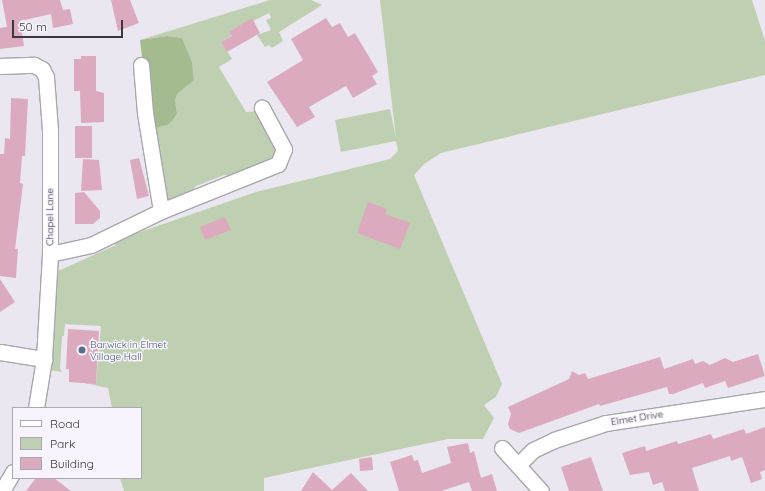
<!DOCTYPE html>
<html>
<head>
<meta charset="utf-8">
<style>
	body { margin:0 }
	#map { position:relative; width:765px; height:491px; overflow:hidden; background:#eae7f0; font-family:Quicksand,sans-serif }
	div>[style] { position:absolute }
	.green>* { inset:0; background:#bfcfb1 }
	.forest>* { inset:0; background:#a4ba8f }
	.building>* { inset:0; background:#dcaabe }
	.roads { filter:drop-shadow(1px 0 #a8a6ae) drop-shadow(-1px 0 #a8a6ae) drop-shadow(0 1px #a8a6ae) drop-shadow(0 -1px #a8a6ae) }
	.minor>* { height:15px; margin:-7.5px; padding:0 7.5px; transform-origin:7.5px; border-radius:7.5px; background:#fff }
	.dots>* { width:11px; height:11px; translate:-50% -50%; box-sizing:border-box; border:2px solid #f7f4fd; border-radius:50% }
	span { translate:-50% -50%; white-space:nowrap; text-align:center; line-height:1.15; -webkit-text-stroke:3px #f7f4fd; paint-order:stroke }
	.street-label { font-size:10px; color:#39383c }
	.service-label { font-size:10px; color:#4e5e75 }
	.left { translate:0 -50%; text-align:left }
	.legend { position:absolute; left:12px; top:407px; width:130px; height:72px; box-sizing:border-box; background:#f7f4fd; border:1px solid #aba9b0; margin:0; padding:5px 7px; list-style:none; font-size:12px; color:#39383c }
	.legend li { display:flex; align-items:center; gap:8px; height:20px }
	.legend b { width:20px; border:1px solid #aba9b0 }
	.scale { position:absolute; left:12px; top:20px; width:111px; height:18px; box-sizing:border-box; border:2px solid #39383c; border-top:0; padding-left:5px; font-size:12px; line-height:14px; white-space:nowrap; color:#39383c; -webkit-text-stroke:3px #f7f4fd; paint-order:stroke }
</style>
</head>
<body>
<div id="map">
	<div class="green">
		<i style="clip-path:polygon(270px 0,311px 0,322px 5px,279px 32px,283px 41px,272px 48px,269px 45px,265px 47px,257px 35px,271px 30px,266px 20px,271px 18px,269px 13px,253px 21px,252px 19px,230px 32px,232px 36px,221px 42px,232px 59px,219px 67px,246px 112px,259px 111px,278px 146px,273px 159px,231px 176px,224px 175px,196px 186px,191px 192px,163px 205px,153px 134px,156px 128px,167px 125px,177px 113px,175px 101px,177px 94px,194px 80px,192px 62px,182px 38px,167px 36px,140px 40px)"></i>
		<i style="clip-path:polygon(380px 0,752px 0,765px 41px,765px 75px,441px 153px,424px 164px,414px 175px,502px 384px,496px 397px,484px 405px,494px 418px,483px 439px,448px 439px,264px 478px,264px 491px,124px 491px,120px 478px,141px 478px,141px 408px,112px 408px,108px 388px,85px 383px,96px 383px,101px 326px,65px 324px,64px 336px,62px 336px,60px 368px,62px 372px,49px 370px,58px 271px,116px 245px,114px 241px,256px 192px,390px 159px,398px 151px,396px 141px,341px 152px,335px 120px,390px 109px,396px 138px)"></i>
	</div>
	<div class="forest">
		<i style="clip-path:polygon(167px 36px,182px 38px,192px 62px,194px 80px,177px 94px,175px 101px,177px 113px,173px 120px,167px 125px,156px 128px,151px 135px,140px 40px)"></i>
	</div>
	<div class="building">
		<i style="clip-path:polygon(2px 0,60px 0,63px 10px,70px 9px,73px 24px,53px 28px,51px 14px,20px 21px,24px 46px,0 49px,0 28px,7px 27px)"></i>
		<i style="clip-path:polygon(111px 0,130px 0,139px 23px,118px 31px)"></i>
		<i style="clip-path:polygon(252px 18px,260px 33px,227px 52px,221px 42px,232px 36px,229px 32px)"></i>
		<i style="clip-path:polygon(326px 18px,332px 27px,340px 23px,348px 37px,355px 33px,378px 72px,372px 76px,377px 84px,353px 98px,346px 86px,309px 107px,315px 117px,297px 127px,267px 82px,303px 60px,291px 39px)"></i>
		<i style="clip-path:polygon(81px 56px,96px 56px,96px 91px,104px 93px,104px 122px,81px 123px,80px 91px,74px 91px,74px 59px,81px 59px)"></i>
		<i style="clip-path:polygon(11px 98px,28px 99px,25px 156px,22px 156px,20px 183px,23px 184px,15px 249px,18px 249px,16px 278px,0 276px,0 154px,4px 154px,5px 138px,10px 139px)"></i>
		<i style="clip-path:polygon(75px 126px,92px 126px,92px 158px,75px 158px)"></i>
		<i style="clip-path:polygon(139px 158px,149px 196px,137px 199px,130px 160px)"></i>
		<i style="clip-path:polygon(83px 159px,99px 160px,102px 190px,81px 191px)"></i>
		<i style="clip-path:polygon(84px 192px,100px 211px,100px 218px,93px 224px,75px 224px,75px 193px)"></i>
		<i style="clip-path:polygon(368px 202px,387px 209px,385px 214px,410px 223px,400px 249px,357px 233px)"></i>
		<i style="clip-path:polygon(225px 217px,231px 230px,205px 240px,200px 227px)"></i>
		<i style="clip-path:polygon(0 279px,15px 302px,0 312px)"></i>
		<i style="clip-path:polygon(68px 329px,99px 331px,96px 384px,69px 382px,69px 369px,66px 369px)"></i>
		<i style="clip-path:polygon(758px 354px,765px 376px,728px 388px,725px 381px,705px 388px,703px 383px,673px 394px,669px 394px,667px 387px,600px 406px,599px 404px,519px 433px,510px 429px,508px 424px,511px 414px,508px 407px,569px 379px,572px 371px,579px 375px,585px 373px,588px 379px,660px 357px,664px 369px,693px 359px,695px 364px,703px 361px,710px 365px,725px 358px,733px 362px)"></i>
		<i style="clip-path:polygon(765px 427px,765px 470px,760px 472px,762px 479px,751px 483px,742px 457px,731px 461px,730px 456px,692px 468px,699px 491px,665px 491px,662px 482px,653px 485px,649px 472px,630px 475px,622px 453px,645px 446px,646px 451px,677px 441px,678px 444px,711px 434px,713px 439px,744px 429px,746px 434px)"></i>
		<i style="clip-path:polygon(468px 443px,470px 453px,474px 451px,481px 478px,492px 474px,497px 491px,472px 491px,469px 482px,441px 491px,399px 491px,390px 462px,412px 455px,414px 461px,418px 460px,422px 473px,451px 463px,447px 447px)"></i>
		<i style="clip-path:polygon(372px 457px,373px 470px,360px 471px,359px 459px)"></i>
		<i style="clip-path:polygon(591px 457px,603px 491px,569px 491px,561px 467px)"></i>
		<i style="clip-path:polygon(313px 472px,332px 490px,351px 473px,368px 491px,301px 491px)"></i>
		<i style="clip-path:polygon(36px 478px,54px 478px,71px 491px,26px 491px)"></i>
	</div>
	<div class="roads">
		<div class="minor">
			<i style="left:141px;top:65px;width:48px;rotate:85.2deg"></i>
			<i style="left:145px;top:113px;width:99px;rotate:80.7deg"></i>
			<i style="left:0;top:66px;width:34px;rotate:-2deg"></i>
			<i style="left:34px;top:65px;width:9px;rotate:27deg"></i>
			<i style="left:42px;top:69px;width:9px;rotate:63deg"></i>
			<i style="left:46px;top:77px;width:53px;rotate:85.7deg"></i>
			<i style="left:50px;top:130px;width:124px;rotate:90deg"></i>
			<i style="left:50px;top:254px;width:105px;rotate:93.3deg"></i>
			<i style="left:44px;top:359px;width:50px;rotate:99.3deg"></i>
			<i style="left:50px;top:254px;width:42px;rotate:-12.4deg"></i>
			<i style="left:91px;top:245px;width:78px;rotate:-25.9deg"></i>
			<i style="left:161px;top:211px;width:126px;rotate:-21.9deg"></i>
			<i style="left:278px;top:164px;width:16px;rotate:-68deg"></i>
			<i style="left:284px;top:149px;width:47px;rotate:-118.2deg"></i>
			<i style="left:0;top:352px;width:45px;rotate:9deg"></i>
			<i style="left:502px;top:448px;width:58px;rotate:47.8deg"></i>
			<i style="left:518px;top:465px;width:21px;rotate:-45deg"></i>
			<i style="left:533px;top:450px;width:23px;rotate:-25deg"></i>
			<i style="left:554px;top:440px;width:55px;rotate:-18.1deg"></i>
			<i style="left:606px;top:423px;width:161px;rotate:-8.6deg"></i>
			<i style="left:2px;top:491px;width:22px;rotate:-60deg"></i>
		</div>
	</div>
	<div class="dots">
		<i style="left:82px;top:350px;background:#5c6f8a"></i>
	</div>
	<div class="street-label">
		<span style="left:50px;top:217px;rotate:-90deg">Chapel Lane</span>
		<span style="left:637px;top:418px;rotate:-9deg">Elmet Drive</span>
	</div>
	<div class="service-label">
		<span class="left" style="left:90px;top:350px">Barwick in Elmet<br>Village Hall</span>
	</div>
	<ul class="legend">
	<li><b style="height:5px;background:#fff"></b>Road</li>
	<li><b style="height:11px;background:#bfcfb1"></b>Park</li>
	<li><b style="height:11px;background:#dcaabe"></b>Building</li>
	</ul>
	<div class="scale">50 m</div>
</div>
</body>
</html>
